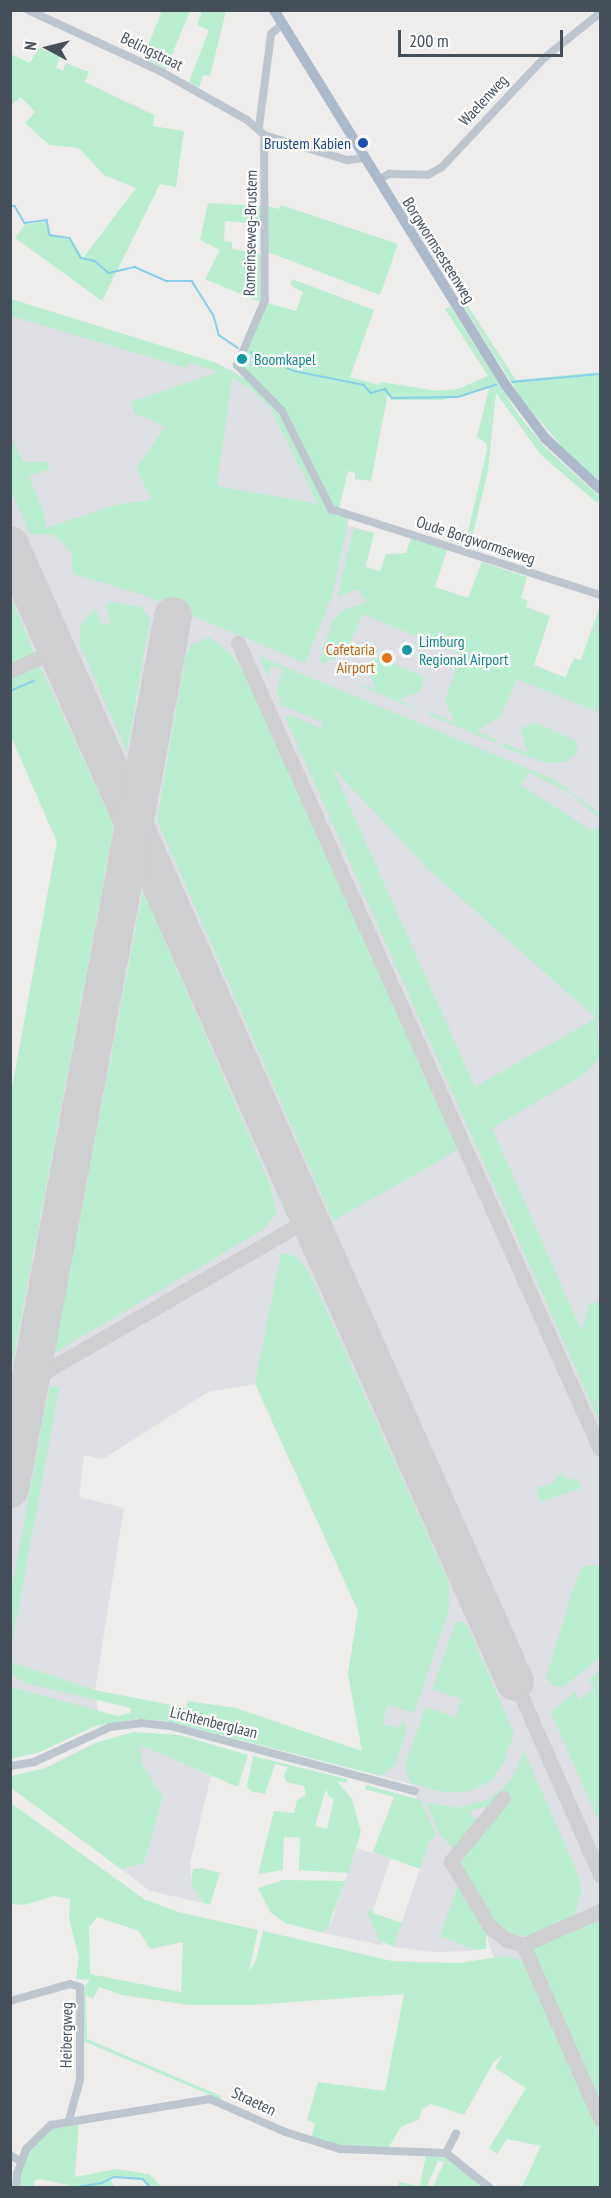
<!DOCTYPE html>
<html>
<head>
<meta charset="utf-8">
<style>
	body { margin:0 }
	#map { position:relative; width:611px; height:2198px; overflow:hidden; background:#efedec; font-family:"PT Sans Narrow",sans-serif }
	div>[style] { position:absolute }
	.airport>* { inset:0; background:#dee0e5 }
	.green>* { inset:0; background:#baeed1 }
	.stream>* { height:1.5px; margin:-0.75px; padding:0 0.75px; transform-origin:0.75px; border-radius:0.75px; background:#87d0ea }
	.taxiway>* { height:15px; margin:-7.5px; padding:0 7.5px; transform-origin:7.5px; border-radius:7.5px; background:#cfcfd2 }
	.runway>* { height:38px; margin:-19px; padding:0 19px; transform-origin:19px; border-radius:19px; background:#cfcfd2 }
	.minor>* { height:8px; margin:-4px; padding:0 4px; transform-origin:4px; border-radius:4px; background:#bdc6cf }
	.major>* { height:10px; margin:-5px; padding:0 5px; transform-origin:5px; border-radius:5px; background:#acbacc }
	.dots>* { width:16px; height:16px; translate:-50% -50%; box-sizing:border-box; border:3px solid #fff; border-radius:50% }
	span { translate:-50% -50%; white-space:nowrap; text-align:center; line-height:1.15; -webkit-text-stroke:4.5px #fff; paint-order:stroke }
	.street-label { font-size:16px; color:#454f5a }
	.transit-label { font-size:16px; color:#164399 }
	.right { translate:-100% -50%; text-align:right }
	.culture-label { font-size:16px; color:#0d838f }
	.left { translate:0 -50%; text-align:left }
	.food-label { font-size:16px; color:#c56008 }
	.frame { position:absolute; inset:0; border:12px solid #454f5a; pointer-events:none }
	.north { position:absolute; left:18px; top:18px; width:60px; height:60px; -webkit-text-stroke:4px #fff; paint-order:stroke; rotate:277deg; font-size:16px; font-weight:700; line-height:24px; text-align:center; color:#454f5a }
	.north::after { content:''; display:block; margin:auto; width:21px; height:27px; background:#454f5a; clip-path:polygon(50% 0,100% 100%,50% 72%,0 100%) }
	.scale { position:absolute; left:398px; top:30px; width:165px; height:27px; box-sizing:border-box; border:3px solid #454f5a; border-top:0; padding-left:8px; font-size:18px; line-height:21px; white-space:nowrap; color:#454f5a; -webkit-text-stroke:4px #fff; paint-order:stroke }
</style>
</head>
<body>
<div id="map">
	<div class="airport">
		<i style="clip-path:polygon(11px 299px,232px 370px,266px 395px,335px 522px,374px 533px,366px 567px,472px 599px,459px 634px,574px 681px,600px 653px,600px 2187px,522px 2187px,541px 2146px,500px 1977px,486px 1934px,440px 1936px,474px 1950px,468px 1951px,434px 1952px,393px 1947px,431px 1837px,411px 1784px,362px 1771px,363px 1751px,348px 1674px,358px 1611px,255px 1384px,208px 1392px,103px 1459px,84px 1455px,79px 1497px,124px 1508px,95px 1690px,98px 1711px,54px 1745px,11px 1759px,11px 1094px,57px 842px,11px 736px)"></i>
		<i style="clip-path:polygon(139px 1744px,211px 1776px,190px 1863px,192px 1885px,203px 1903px,150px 1891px,121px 1869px,144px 1863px,163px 1797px,142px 1764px)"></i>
		<i style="clip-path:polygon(356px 1848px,391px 1858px,373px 1909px,369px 1910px,384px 1946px,320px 1932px,331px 1922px)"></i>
	</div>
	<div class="green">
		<i style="clip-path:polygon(162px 11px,190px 11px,166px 69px,143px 58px)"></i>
		<i style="clip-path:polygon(202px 11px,226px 11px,210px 76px,203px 75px,199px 88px,189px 82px,209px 30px,197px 25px)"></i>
		<i style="clip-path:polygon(39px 47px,60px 57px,56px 68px,63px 71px,66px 63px,89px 72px,85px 82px,154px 115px,153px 126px,184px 131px,176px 187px,160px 184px,102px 301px,15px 238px,25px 225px,46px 221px,51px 235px,72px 240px,83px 258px,136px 188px,104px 175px,79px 148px,49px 145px,25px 123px,35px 112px,21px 97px,11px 105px,11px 54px,30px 63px)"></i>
		<i style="clip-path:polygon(208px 203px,262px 206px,262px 225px,225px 221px,224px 241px,232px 242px,232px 249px,261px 254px,262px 303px,205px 279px,220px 250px,200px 240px)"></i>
		<i style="clip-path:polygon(281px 205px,398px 244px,380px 295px,268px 252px,268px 206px,279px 209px)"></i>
		<i style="clip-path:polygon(292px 279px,374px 310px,350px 377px,379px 385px,381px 382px,437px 391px,458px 389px,488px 376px,445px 309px,450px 306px,518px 414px,546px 448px,600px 497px,597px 503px,541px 455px,496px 393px,488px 471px,469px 550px,464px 549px,487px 450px,487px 444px,477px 437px,489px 388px,442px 400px,391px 400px,388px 393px,371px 481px,355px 479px,355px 473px,348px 471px,339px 509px,334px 508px,277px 401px,241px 370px,243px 355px,268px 303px,296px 311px,303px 292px,290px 285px)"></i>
		<i style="clip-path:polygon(462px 297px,516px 380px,600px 372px,600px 482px,568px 454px,523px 401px,459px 299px)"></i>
		<i style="clip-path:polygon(evenodd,11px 299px,217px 363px,254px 384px,274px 405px,330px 513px,349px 517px,332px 596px,305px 663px,141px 594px,73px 574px,72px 555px,63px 543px,51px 534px,30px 534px,11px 491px,10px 433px,23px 462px,47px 462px,50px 469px,29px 476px,45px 516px,46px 528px,119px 504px,151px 500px,136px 468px,165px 427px,134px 413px,131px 402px,218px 372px,189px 362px,186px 368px,11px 316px,11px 299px,232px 378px,250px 388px,270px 408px,318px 504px,217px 486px,232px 378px)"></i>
		<i style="clip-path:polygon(354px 528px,374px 533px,365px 567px,380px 571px,386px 554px,406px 553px,411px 538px,447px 550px,435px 587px,468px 598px,482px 562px,527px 577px,521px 598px,528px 601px,526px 607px,550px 616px,534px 665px,565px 678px,574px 658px,581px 660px,600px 605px,600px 713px,517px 679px,500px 717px,476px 731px,498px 740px,496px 743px,429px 715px,430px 712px,455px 723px,445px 700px,461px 655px,363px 614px,345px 654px,322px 664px,319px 659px,333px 620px,344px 610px,367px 602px,358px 589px,337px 597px)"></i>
		<i style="clip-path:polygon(11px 596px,34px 653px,11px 665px,10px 665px)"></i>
		<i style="clip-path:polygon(111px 602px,141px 607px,150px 618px,127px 752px,79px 643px,81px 625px,95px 608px,103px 625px,110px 624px,106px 605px)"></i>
		<i style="clip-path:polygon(209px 637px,230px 653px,245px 675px,458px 1150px,333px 1221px,157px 820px,185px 658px,191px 645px)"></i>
		<i style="clip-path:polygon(evenodd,259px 656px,555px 780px,600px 814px,600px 819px,570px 793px,528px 772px,521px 785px,592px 831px,600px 825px,600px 1021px,597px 1020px,600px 1057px,583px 1075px,492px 1128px,582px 1332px,589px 1304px,600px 1302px,600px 1423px,285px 717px,290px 715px,322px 729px,322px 722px,281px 705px,276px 689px,283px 670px,271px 665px,268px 677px,259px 656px,332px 767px,429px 870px,596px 1018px,475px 1087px,332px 767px)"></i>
		<i style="clip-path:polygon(372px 658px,381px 658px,424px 677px,420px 692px,399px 699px,421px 711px,353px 683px,376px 689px,367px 668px)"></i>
		<i style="clip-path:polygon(34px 665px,42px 670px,114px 826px,12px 1366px,11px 1094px,57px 842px,11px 736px,11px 675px)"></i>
		<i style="clip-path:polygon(535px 722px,576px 741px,578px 753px,565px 762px,545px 763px,501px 746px,503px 743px,528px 753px,520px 729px)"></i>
		<i style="clip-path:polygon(143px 891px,271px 1187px,276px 1214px,264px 1229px,54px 1353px)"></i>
		<i style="clip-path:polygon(281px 1253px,295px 1256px,309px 1272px,449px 1583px,449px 1610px,414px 1713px,388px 1705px,382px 1724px,399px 1728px,402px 1720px,407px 1728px,395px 1765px,381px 1776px,166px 1721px,139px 1719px,95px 1726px,40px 1752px,11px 1759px,11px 1687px,118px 1716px,130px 1713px,131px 1708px,25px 1683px,13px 1675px,11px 1662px,95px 1690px,186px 1708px,188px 1701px,236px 1708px,362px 1751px,348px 1674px,358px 1611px,255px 1383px)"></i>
		<i style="clip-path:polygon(60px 1386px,11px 1648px,11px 1654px,11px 1592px,49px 1388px)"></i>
		<i style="clip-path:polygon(561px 1472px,565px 1478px,578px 1480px,582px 1488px,540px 1502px,536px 1488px,553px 1483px)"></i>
		<i style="clip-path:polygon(599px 1565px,600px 1657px,563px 1687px,553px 1686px,546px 1677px,574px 1586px,583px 1566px)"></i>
		<i style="clip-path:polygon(456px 1621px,466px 1623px,514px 1733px,504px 1762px,492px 1780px,471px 1791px,445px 1793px,411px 1783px,404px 1767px,426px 1707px,456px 1717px,462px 1699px,432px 1689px)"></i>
		<i style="clip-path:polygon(600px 1671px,600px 1824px,551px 1713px,574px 1692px,580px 1700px,594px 1688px,589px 1680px)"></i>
		<i style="clip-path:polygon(133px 1732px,179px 1735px,248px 1755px,238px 1787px,140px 1745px,142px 1764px,163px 1797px,144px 1863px,121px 1869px,11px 1788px,11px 1776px,45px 1768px,95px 1743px)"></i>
		<i style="clip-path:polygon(524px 1751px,580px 1879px,581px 1893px,575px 1913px,566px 1922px,528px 1936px,514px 1935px,496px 1925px,460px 1862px,509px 1796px,500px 1794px,495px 1805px,472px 1810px,470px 1817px,477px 1819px,477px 1823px,455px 1850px,440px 1835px,426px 1802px,458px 1808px,488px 1800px,512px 1779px)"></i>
		<i style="clip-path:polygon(evenodd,253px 1756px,347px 1779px,347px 1783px,337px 1781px,352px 1799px,361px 1832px,348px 1873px,299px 1870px,300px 1838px,284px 1837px,283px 1870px,258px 1874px,274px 1811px,294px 1813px,297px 1800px,306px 1795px,304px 1786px,286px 1782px,284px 1775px,288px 1767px,275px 1764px,265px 1794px,250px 1791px,247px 1786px,253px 1756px,326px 1789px,329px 1797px,334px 1799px,327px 1829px,315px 1826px,326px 1789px)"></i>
		<i style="clip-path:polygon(366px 1785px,421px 1800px,436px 1837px,431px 1838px,420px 1869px,373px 1852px,394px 1797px,365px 1789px)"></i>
		<i style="clip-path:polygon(evenodd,11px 1803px,144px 1899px,178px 1912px,258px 1930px,249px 1972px,256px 1960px,263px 1931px,392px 1961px,458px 1963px,506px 1956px,522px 1961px,600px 2133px,600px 2187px,522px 2187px,541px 2146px,507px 2139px,497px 2154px,489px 2148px,526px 2088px,495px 2068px,503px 2054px,493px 2063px,464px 2115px,431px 2104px,422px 2109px,419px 2119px,401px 2127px,388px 2148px,347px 2147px,311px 2138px,315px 2124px,307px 2120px,318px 2082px,385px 2091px,404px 1994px,251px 2005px,189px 2005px,122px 1995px,99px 1987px,93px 1999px,86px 1995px,87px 2039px,221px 2096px,220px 2099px,81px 2040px,84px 1987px,90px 1980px,76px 1979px,79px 1957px,69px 1919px,70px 1899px,54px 1896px,24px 1905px,11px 1904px,11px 1803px,97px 1917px,139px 1931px,150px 1949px,183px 1942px,181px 1992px,90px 1974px,89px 1927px,97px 1917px)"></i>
		<i style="clip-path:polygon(201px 1868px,220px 1873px,210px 1905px,203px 1903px,191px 1883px,193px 1869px)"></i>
		<i style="clip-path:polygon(283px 1880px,345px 1881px,327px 1929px,320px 1932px,285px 1923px,271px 1913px,258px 1888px)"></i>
		<i style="clip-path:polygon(458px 1885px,486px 1934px,486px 1949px,474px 1950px,440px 1936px)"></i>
		<i style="clip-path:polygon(373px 1909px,373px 1913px,402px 1923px,393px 1947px,379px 1940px,367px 1912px)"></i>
		<i style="clip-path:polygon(599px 1921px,600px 1924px,600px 2101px,533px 1949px)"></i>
		<i style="clip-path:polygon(79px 2123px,75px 2177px,116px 2169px,149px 2174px,162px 2187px,151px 2187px,144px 2180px,116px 2177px,110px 2178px,114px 2187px,75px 2187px,41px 2179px,35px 2180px,34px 2187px,18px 2188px,25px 2156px,47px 2130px)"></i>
		<i style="clip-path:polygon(426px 2155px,443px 2156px,487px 2187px,433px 2187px,444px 2162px,438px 2161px,427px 2187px,398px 2188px,399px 2182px,420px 2186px)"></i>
	</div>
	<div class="stream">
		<i style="left:10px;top:206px;width:5px"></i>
		<i style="left:15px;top:206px;width:20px;rotate:60deg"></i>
		<i style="left:25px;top:223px;width:22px;rotate:-8deg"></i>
		<i style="left:47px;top:220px;width:15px;rotate:79deg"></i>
		<i style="left:50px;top:235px;width:20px;rotate:9deg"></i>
		<i style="left:70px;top:238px;width:23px;rotate:61deg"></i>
		<i style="left:81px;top:258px;width:14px;rotate:12deg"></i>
		<i style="left:95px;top:261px;width:18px;rotate:41deg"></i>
		<i style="left:109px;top:273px;width:27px;rotate:-13deg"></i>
		<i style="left:135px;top:267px;width:35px;rotate:24deg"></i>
		<i style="left:167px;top:281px;width:25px"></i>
		<i style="left:192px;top:281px;width:41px;rotate:57.8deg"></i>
		<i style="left:214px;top:316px;width:20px;rotate:75deg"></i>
		<i style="left:219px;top:335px;width:23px;rotate:34deg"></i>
		<i style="left:251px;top:352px;width:47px;rotate:23.8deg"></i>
		<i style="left:294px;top:371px;width:71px;rotate:11.3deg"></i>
		<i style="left:364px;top:385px;width:11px;rotate:49deg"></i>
		<i style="left:371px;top:393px;width:15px;rotate:-16deg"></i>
		<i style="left:385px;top:389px;width:11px;rotate:52deg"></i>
		<i style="left:392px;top:398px;width:66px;rotate:-0.9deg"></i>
		<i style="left:458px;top:397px;width:40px;rotate:-18deg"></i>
		<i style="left:512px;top:382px;width:88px;rotate:-5.2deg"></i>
		<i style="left:10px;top:691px;width:26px;rotate:-23deg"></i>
		<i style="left:71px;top:2188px;width:31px;rotate:-9deg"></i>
		<i style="left:102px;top:2183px;width:13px;rotate:-27deg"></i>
		<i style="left:114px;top:2177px;width:29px;rotate:4deg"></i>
		<i style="left:143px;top:2179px;width:12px;rotate:48deg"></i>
	</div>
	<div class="taxiway">
		<i style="left:238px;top:643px;width:884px;rotate:65.81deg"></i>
		<i style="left:10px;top:671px;width:51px;rotate:-24.5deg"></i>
		<i style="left:10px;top:1392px;width:347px;rotate:-30.1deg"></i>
		<i style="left:515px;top:1682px;width:211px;rotate:66.2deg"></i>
		<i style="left:503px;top:1798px;width:82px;rotate:129.5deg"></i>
		<i style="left:451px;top:1861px;width:77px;rotate:59.4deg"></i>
		<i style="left:490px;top:1927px;width:21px;rotate:37deg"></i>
		<i style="left:507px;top:1940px;width:17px;rotate:17deg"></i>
		<i style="left:523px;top:1945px;width:84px;rotate:-23.8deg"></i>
		<i style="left:523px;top:1945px;width:190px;rotate:66.1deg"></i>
	</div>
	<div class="runway">
		<i style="left:10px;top:545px;width:1244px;rotate:66.05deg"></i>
		<i style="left:10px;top:1489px;width:888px;rotate:-79.42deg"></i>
	</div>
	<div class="minor">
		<i style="left:28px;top:10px;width:145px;rotate:24.8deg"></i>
		<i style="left:160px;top:71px;width:100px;rotate:29.4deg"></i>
		<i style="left:247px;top:120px;width:23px;rotate:41deg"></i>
		<i style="left:264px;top:135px;width:165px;rotate:89.7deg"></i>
		<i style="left:265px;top:300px;width:71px;rotate:113.3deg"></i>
		<i style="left:237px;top:365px;width:64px;rotate:45.6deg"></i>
		<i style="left:282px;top:411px;width:110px;rotate:63.4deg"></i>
		<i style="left:331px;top:509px;width:282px;rotate:17.7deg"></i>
		<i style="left:259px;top:127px;width:94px;rotate:-82.6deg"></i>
		<i style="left:271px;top:34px;width:15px;rotate:-42deg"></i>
		<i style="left:264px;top:135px;width:87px;rotate:16.8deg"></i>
		<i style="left:347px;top:160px;width:18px;rotate:-6deg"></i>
		<i style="left:378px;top:180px;width:13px;rotate:-29deg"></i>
		<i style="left:389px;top:174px;width:39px;rotate:1deg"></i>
		<i style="left:428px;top:175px;width:16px;rotate:-30deg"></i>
		<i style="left:442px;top:167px;width:148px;rotate:-46.9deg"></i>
		<i style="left:543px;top:59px;width:73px;rotate:-38.9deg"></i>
		<i style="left:10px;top:1766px;width:24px;rotate:-9deg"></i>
		<i style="left:34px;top:1762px;width:84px;rotate:-24.7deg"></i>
		<i style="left:110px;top:1727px;width:31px;rotate:-7deg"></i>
		<i style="left:141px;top:1723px;width:29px;rotate:6deg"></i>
		<i style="left:170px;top:1726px;width:253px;rotate:14.9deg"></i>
		<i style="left:10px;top:2001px;width:62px;rotate:-15.8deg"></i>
		<i style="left:70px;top:1984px;width:10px;rotate:17deg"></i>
		<i style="left:80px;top:1987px;width:93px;rotate:90deg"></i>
		<i style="left:80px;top:2080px;width:41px;rotate:105.4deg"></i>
		<i style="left:446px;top:2153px;width:22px;rotate:-63deg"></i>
		<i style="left:10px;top:2155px;width:12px;rotate:31deg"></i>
		<i style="left:16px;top:2188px;width:14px;rotate:-86deg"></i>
		<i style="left:17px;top:2174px;width:27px;rotate:-70deg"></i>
		<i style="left:26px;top:2149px;width:35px;rotate:-44deg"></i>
		<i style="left:51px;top:2125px;width:161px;rotate:-9.3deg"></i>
		<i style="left:210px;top:2099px;width:82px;rotate:23.7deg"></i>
		<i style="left:285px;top:2132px;width:58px;rotate:17.2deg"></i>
		<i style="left:340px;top:2149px;width:106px;rotate:2.2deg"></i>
		<i style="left:446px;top:2153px;width:56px;rotate:38.5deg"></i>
	</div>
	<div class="major">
		<i style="left:274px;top:10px;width:438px;rotate:58.3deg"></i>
		<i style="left:504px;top:383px;width:69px;rotate:53.3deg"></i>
		<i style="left:545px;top:438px;width:75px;rotate:42.8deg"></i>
	</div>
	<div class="dots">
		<i style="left:363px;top:143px;background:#1a4fb4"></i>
		<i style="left:242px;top:359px;background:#0f9aa8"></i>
		<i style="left:407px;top:650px;background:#0f9aa8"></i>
		<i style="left:387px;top:658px;background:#e8710a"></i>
	</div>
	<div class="street-label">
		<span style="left:152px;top:51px;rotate:26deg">Belingstraat</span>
		<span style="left:483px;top:100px;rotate:-47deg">Waelenweg</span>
		<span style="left:250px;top:233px;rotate:-89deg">Romeinseweg-Brustem</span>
		<span style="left:439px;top:250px;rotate:58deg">Borgwormsesteenweg</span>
		<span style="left:476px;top:540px;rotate:18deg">Oude Borgwormseweg</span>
		<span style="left:214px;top:1722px;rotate:14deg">Lichtenberglaan</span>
		<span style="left:66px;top:2035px;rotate:-89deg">Heibergweg</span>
		<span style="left:254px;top:2101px;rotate:25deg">Straeten</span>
	</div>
	<div class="transit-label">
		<span class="right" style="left:351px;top:143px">Brustem Kabien</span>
	</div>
	<div class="culture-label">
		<span class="left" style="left:254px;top:359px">Boomkapel</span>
		<span class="left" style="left:419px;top:650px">Limburg<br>Regional Airport</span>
	</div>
	<div class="food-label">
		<span class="right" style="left:375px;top:658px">Cafetaria<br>Airport</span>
	</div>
	<div class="frame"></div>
	<div class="north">N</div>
	<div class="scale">200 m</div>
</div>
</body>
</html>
